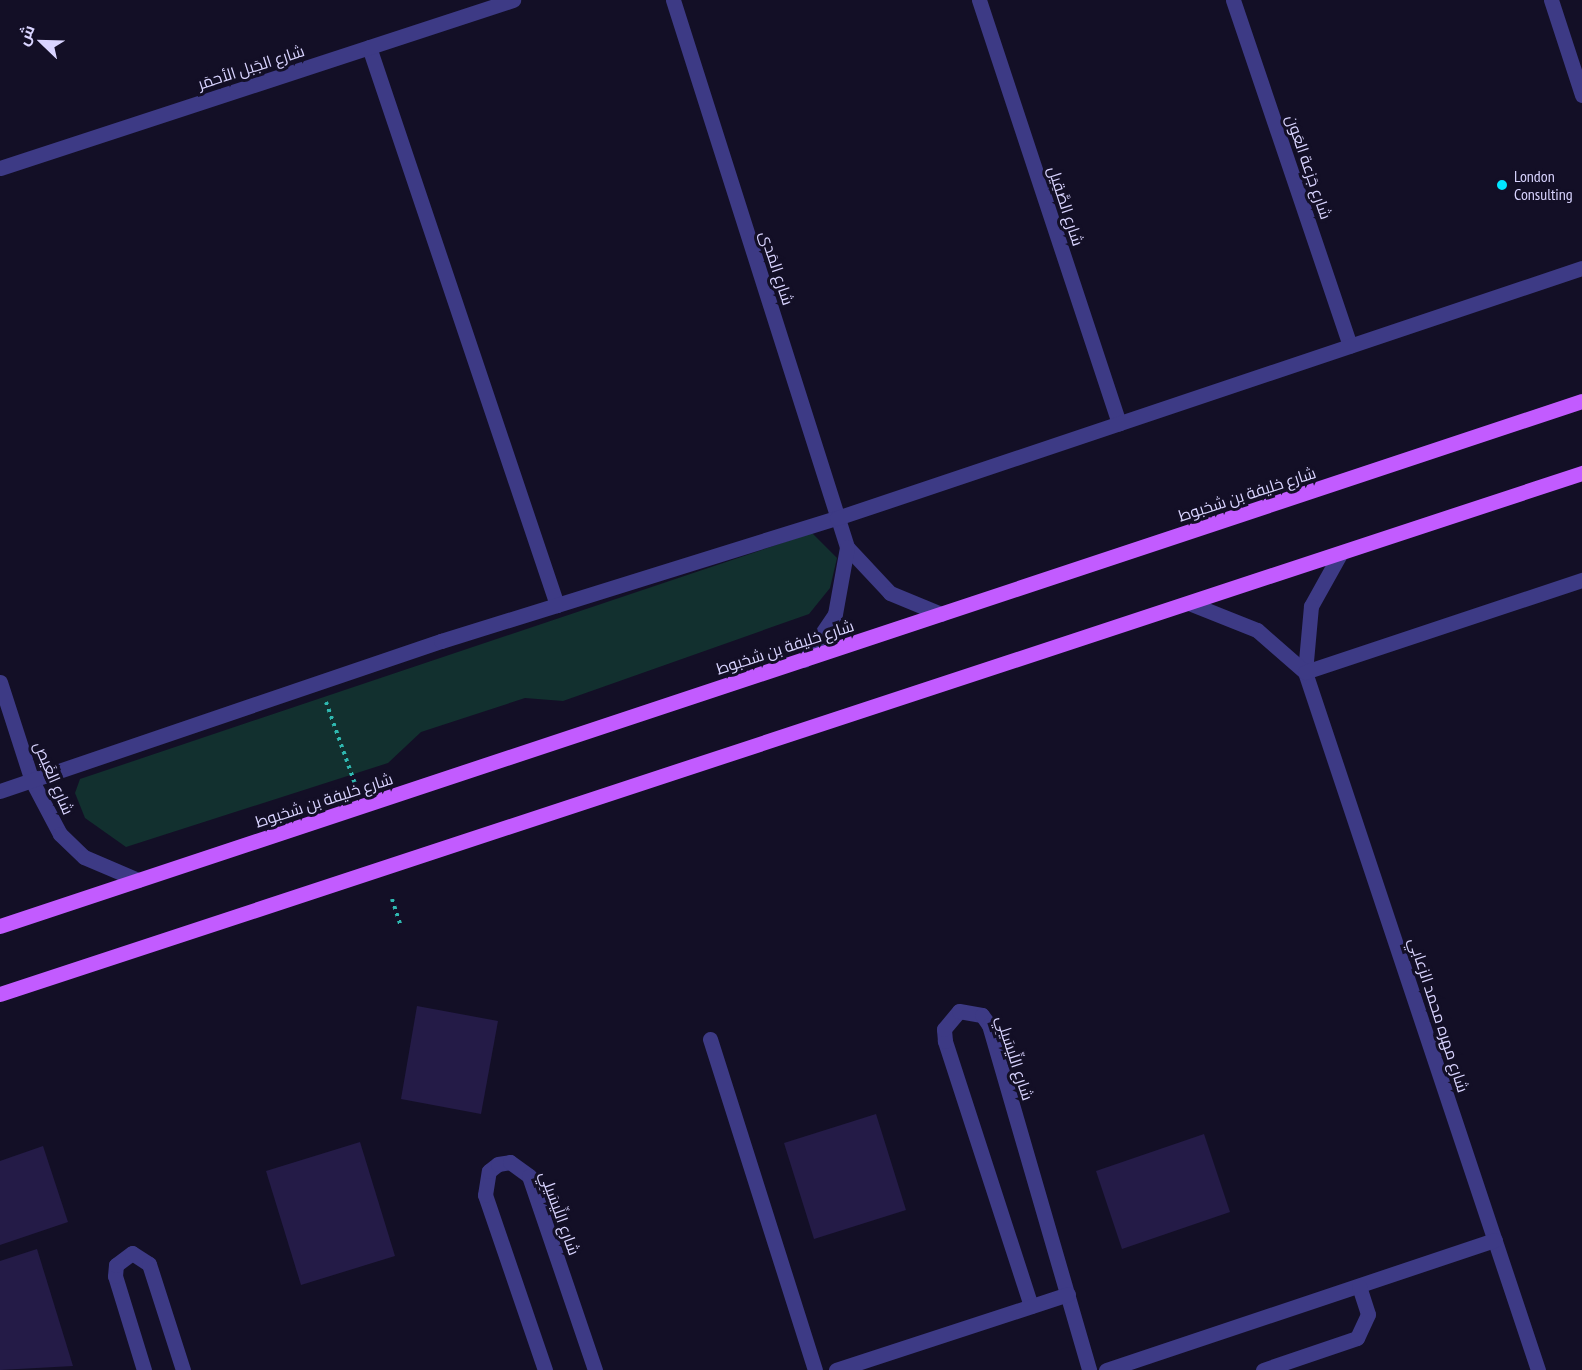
<!DOCTYPE html>
<html>
<head>
<meta charset="utf-8">
<style>
	body { margin:0 }
	#map { position:relative; width:1582px; height:1370px; overflow:hidden; background:#130f26; font-family:"PT Sans Narrow",Cairo,sans-serif }
	div>[style] { position:absolute }
	.green>* { inset:0; background:#12302f }
	.building>* { inset:0; background:#241b47 }
	.path>* { height:4px; margin-top:-2px; transform-origin:0; background:repeating-linear-gradient(90deg,#2fb8b0 0 3px,transparent 0 7.5px) }
	.minor>* { height:15px; margin:-7.5px; padding:0 7.5px; transform-origin:7.5px; border-radius:7.5px; background:#3d3a85 }
	.major>* { height:15px; margin:-7.5px; padding:0 7.5px; transform-origin:7.5px; border-radius:7.5px; background:#c25bff }
	.dots>* { width:16px; height:16px; translate:-50% -50%; box-sizing:border-box; border:3px solid #130f26; border-radius:50% }
	span { translate:-50% -50%; white-space:nowrap; text-align:center; line-height:1.15; -webkit-text-stroke:6px #130f26; paint-order:stroke }
	.street-label { font-size:16px; color:#d9d4ff }
	.poi-label { font-size:16px; color:#d9d4ff }
	.left { translate:0 -50%; text-align:left }
	.north { position:absolute; left:12px; top:12px; width:60px; height:60px; -webkit-text-stroke:4px #130f26; paint-order:stroke; rotate:293deg; font-size:16px; font-weight:700; line-height:24px; text-align:center; color:#d9d4ff }
	.north::after { content:''; display:block; margin:auto; width:21px; height:27px; background:#d9d4ff; clip-path:polygon(50% 0,100% 100%,50% 72%,0 100%) }
</style>
</head>
<body>
<div id="map">
	<div class="green">
		<i style="clip-path:polygon(812px 533px,837px 558px,830px 588px,809px 614px,563px 701px,525px 698px,421px 732px,388px 763px,126px 847px,85px 818px,75px 793px,80px 779px)"></i>
	</div>
	<div class="building">
		<i style="clip-path:polygon(417px 1006px,498px 1021px,481px 1114px,401px 1099px)"></i>
		<i style="clip-path:polygon(876px 1114px,906px 1210px,814px 1239px,784px 1143px)"></i>
		<i style="clip-path:polygon(1204px 1134px,1230px 1212px,1122px 1249px,1096px 1171px)"></i>
		<i style="clip-path:polygon(360px 1142px,395px 1256px,301px 1285px,266px 1171px)"></i>
		<i style="clip-path:polygon(43px 1146px,68px 1222px,0 1245px,0 1161px)"></i>
		<i style="clip-path:polygon(37px 1249px,73px 1366px,0 1370px,0 1261px)"></i>
	</div>
	<div class="path">
		<i style="left:326px;top:702px;width:87px;rotate:70.5deg"></i>
		<i style="left:392px;top:899px;width:29px;rotate:72deg"></i>
	</div>
	<div class="minor">
		<i style="left:673px;top:0;width:574px;rotate:72.35deg"></i>
		<i style="left:847px;top:547px;width:63px;rotate:46.9deg"></i>
		<i style="left:890px;top:593px;width:55px;rotate:22.4deg"></i>
		<i style="left:979px;top:0;width:446px;rotate:71.7deg"></i>
		<i style="left:1233px;top:0;width:365px;rotate:71.3deg"></i>
		<i style="left:1551px;top:0;width:100px;rotate:71.9deg"></i>
		<i style="left:369px;top:47px;width:589px;rotate:71.38deg"></i>
		<i style="left:0;top:168px;width:540px;rotate:-18.13deg"></i>
		<i style="left:1340px;top:554px;width:60px;rotate:119.1deg"></i>
		<i style="left:1311px;top:606px;width:66px;rotate:95.2deg"></i>
		<i style="left:1305px;top:672px;width:736px;rotate:71.54deg"></i>
		<i style="left:1189px;top:603px;width:73px;rotate:21.7deg"></i>
		<i style="left:1257px;top:630px;width:64px;rotate:41.2deg"></i>
		<i style="left:804px;top:660px;width:55px;rotate:-56deg"></i>
		<i style="left:835px;top:614px;width:68px;rotate:-79.8deg"></i>
		<i style="left:1305px;top:672px;width:292px;rotate:-18.4deg"></i>
		<i style="left:0;top:682px;width:104px;rotate:72.1deg"></i>
		<i style="left:32px;top:781px;width:60px;rotate:62.2deg"></i>
		<i style="left:60px;top:834px;width:33px;rotate:44deg"></i>
		<i style="left:84px;top:857px;width:59px;rotate:23.1deg"></i>
		<i style="left:0;top:791px;width:466px;rotate:-18.8deg"></i>
		<i style="left:441px;top:641px;width:415px;rotate:-17.3deg"></i>
		<i style="left:837px;top:518px;width:786px;rotate:-18.55deg"></i>
		<i style="left:710px;top:1039px;width:347px;rotate:72.4deg"></i>
		<i style="left:1031px;top:1306px;width:279px;rotate:-108deg"></i>
		<i style="left:945px;top:1041px;width:12px;rotate:-95deg"></i>
		<i style="left:944px;top:1029px;width:23px;rotate:-50deg"></i>
		<i style="left:959px;top:1011px;width:23px;rotate:10deg"></i>
		<i style="left:982px;top:1015px;width:12px;rotate:55deg"></i>
		<i style="left:989px;top:1025px;width:359px;rotate:73.8deg"></i>
		<i style="left:144px;top:1370px;width:98px;rotate:-107.1deg"></i>
		<i style="left:115px;top:1276px;width:11px;rotate:-85deg"></i>
		<i style="left:116px;top:1265px;width:20px;rotate:-37deg"></i>
		<i style="left:132px;top:1253px;width:20px;rotate:33deg"></i>
		<i style="left:149px;top:1264px;width:111px;rotate:72.2deg"></i>
		<i style="left:545px;top:1370px;width:185px;rotate:-108.9deg"></i>
		<i style="left:485px;top:1195px;width:24px;rotate:-81deg"></i>
		<i style="left:489px;top:1171px;width:11px;rotate:-38deg"></i>
		<i style="left:498px;top:1164px;width:12px;rotate:-9deg"></i>
		<i style="left:510px;top:1162px;width:24px;rotate:36deg"></i>
		<i style="left:529px;top:1176px;width:205px;rotate:71.2deg"></i>
		<i style="left:836px;top:1370px;width:244px;rotate:-18.1deg"></i>
		<i style="left:1106px;top:1370px;width:410px;rotate:-18.5deg"></i>
		<i style="left:1263px;top:1370px;width:99px;rotate:-18.8deg"></i>
		<i style="left:1357px;top:1338px;width:26px;rotate:-65deg"></i>
		<i style="left:1368px;top:1314px;width:29px;rotate:-108deg"></i>
	</div>
	<div class="major">
		<i style="left:0;top:926px;width:1667px;rotate:-18.36deg"></i>
		<i style="left:0;top:994px;width:1666px;rotate:-18.23deg"></i>
	</div>
	<div class="dots">
		<i style="left:1502px;top:185px;background:#00e5ff"></i>
	</div>
	<div class="street-label">
		<span style="left:251px;top:67px;rotate:-18deg">شارع الجَبل الأحمَر</span>
		<span style="left:1309px;top:167px;rotate:71deg">شارع جَزعة العَون</span>
		<span style="left:1066px;top:206px;rotate:72deg">شارع الصَّقِيل</span>
		<span style="left:777px;top:268px;rotate:72deg">شارع المَدى</span>
		<span style="left:1247px;top:494px;rotate:-18deg">شارع خليفة بن شخبوط</span>
		<span style="left:785px;top:647px;rotate:-18deg">شارع خليفة بن شخبوط</span>
		<span style="left:54px;top:778px;rotate:67deg">شارع الغَيص</span>
		<span style="left:324px;top:800px;rotate:-18deg">شارع خليفة بن شخبوط</span>
		<span style="left:1439px;top:1015px;rotate:72deg">شارع مهره محمد الزعابي</span>
		<span style="left:1015px;top:1058px;rotate:72deg">شارع اللِّيسَيلِي</span>
		<span style="left:560px;top:1213px;rotate:70deg">شارع اللِّيسَيلِي</span>
	</div>
	<div class="poi-label">
		<span class="left" style="left:1514px;top:185px">London<br>Consulting</span>
	</div>
	<div class="north">ش</div>
</div>
</body>
</html>
